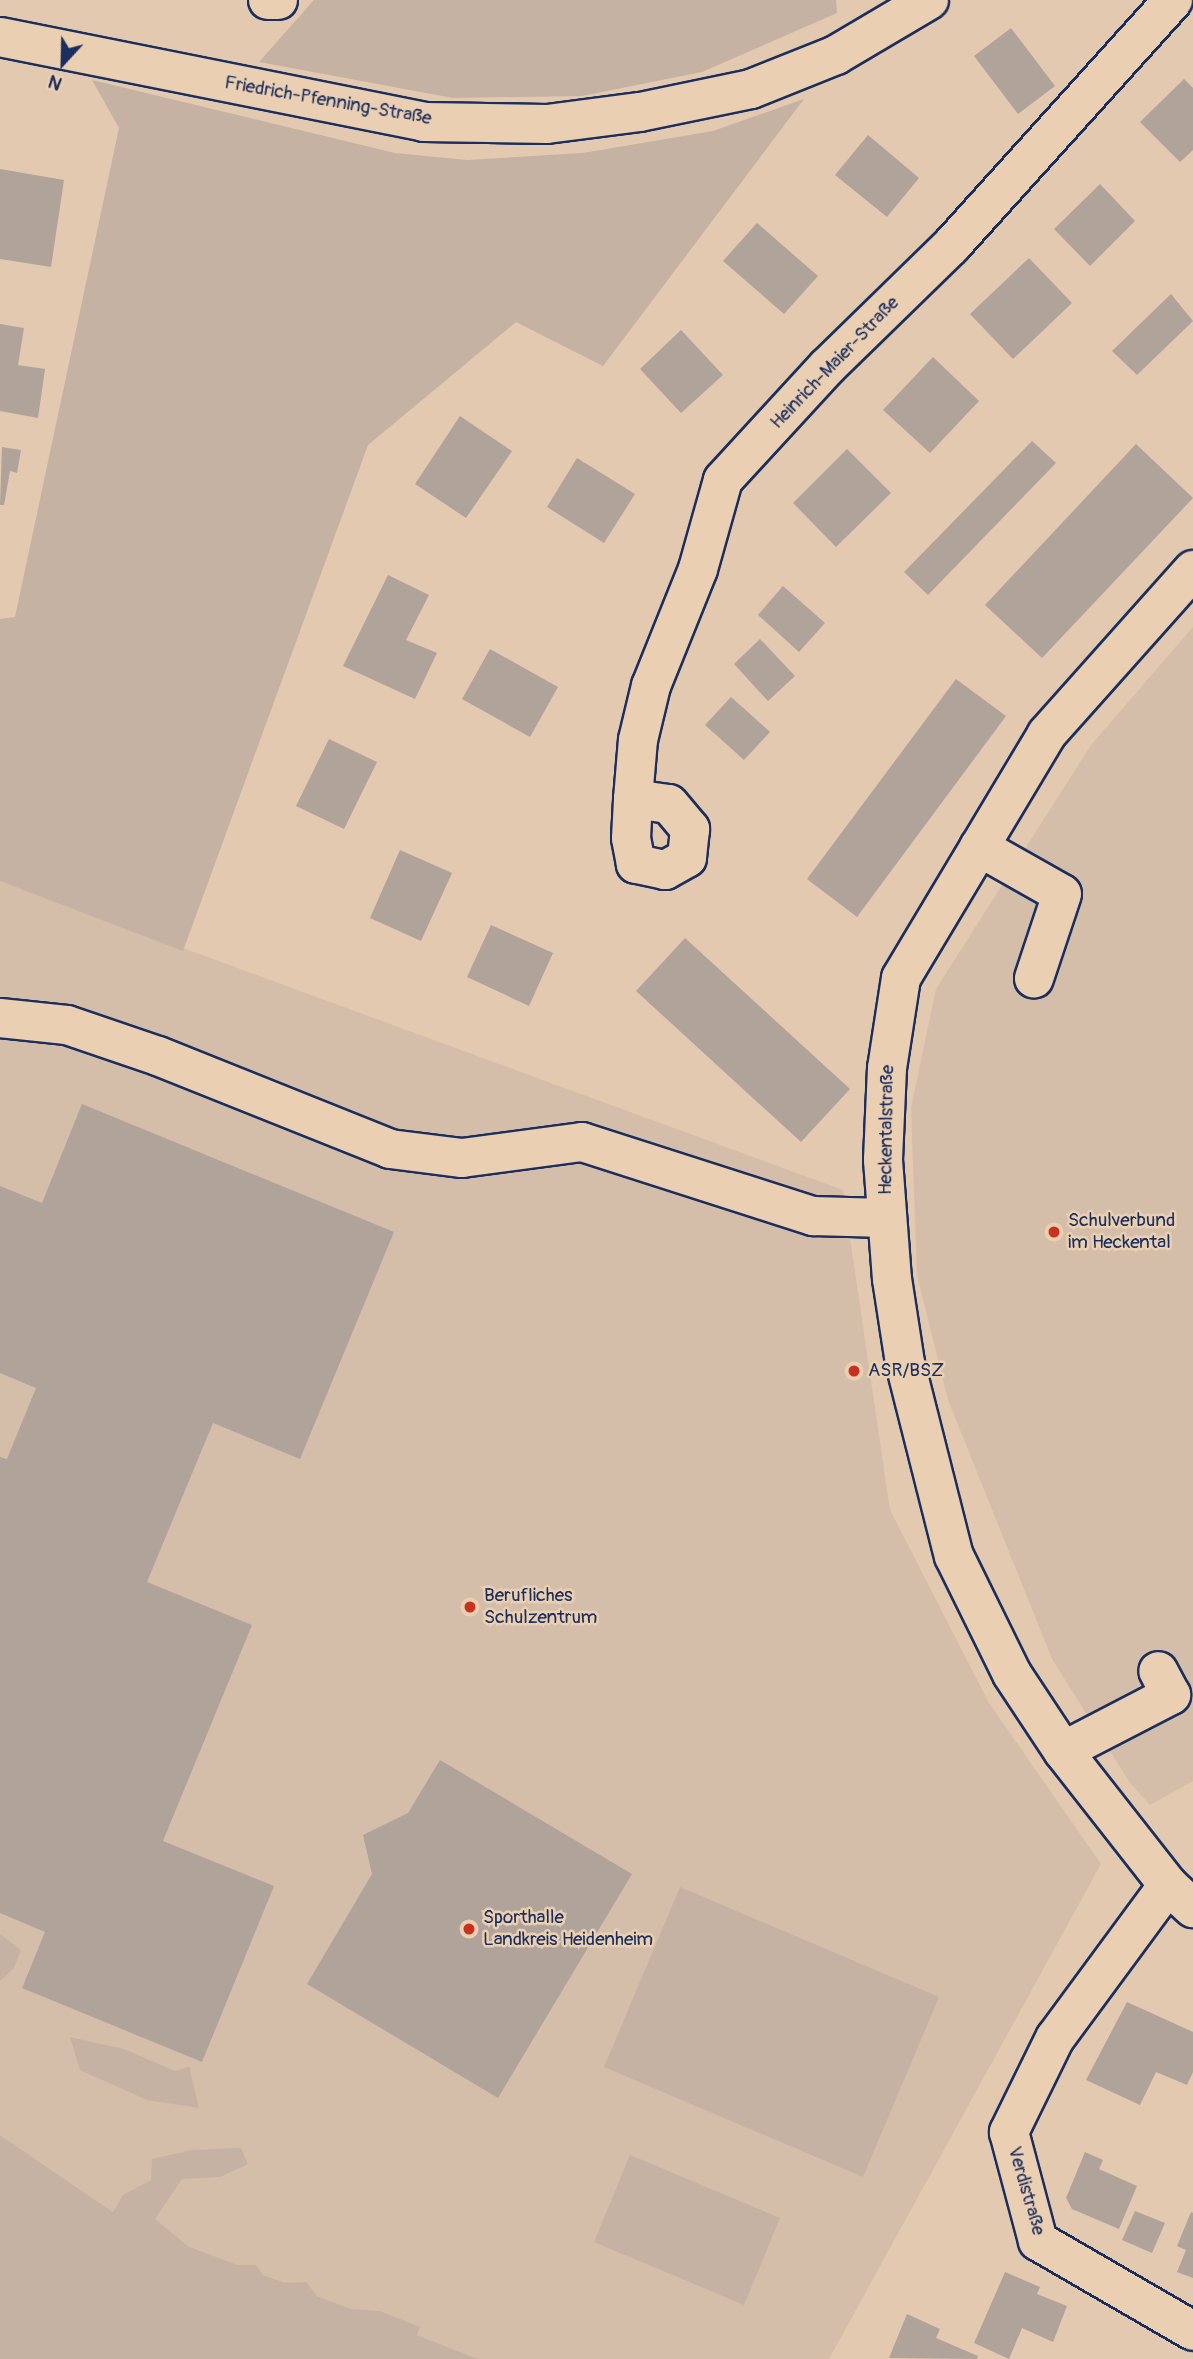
<!DOCTYPE html>
<html>
<head>
<meta charset="utf-8">
<style>
	body { margin:0 }
	#map { position:relative; width:1193px; height:2359px; overflow:hidden; background:#e3c9af; font-family:Pangolin,sans-serif }
	div>[style] { position:absolute }
	.built>* { inset:0; background:#d4bea9 }
	.green>* { inset:0; background:#c5b2a3 }
	.building>* { inset:0; background:#b0a39a }
	.roads { filter:drop-shadow(2px 0 #1b2f5e) drop-shadow(-2px 0 #1b2f5e) drop-shadow(0 2px #1b2f5e) drop-shadow(0 -2px #1b2f5e) }
	.minor>* { height:38px; margin:-19px; padding:0 19px; transform-origin:19px; border-radius:19px; background:#ebcfb2 }
	.dots>* { width:19px; height:19px; translate:-50% -50%; box-sizing:border-box; border:4px solid #ebcfb2; border-radius:50% }
	span { translate:-50% -50%; white-space:nowrap; text-align:center; line-height:1.15; -webkit-text-stroke:5px #ebcfb2; paint-order:stroke }
	.street-label { font-size:19px; color:#1b2f5e }
	.poi-label { font-size:19px; color:#1b2f5e }
	.left { translate:0 -50%; text-align:left }
	.north { position:absolute; left:28px; top:28px; width:70px; height:70px; -webkit-text-stroke:5px #ebcfb2; paint-order:stroke; rotate:202deg; font-size:19px; font-weight:700; line-height:28px; text-align:center; color:#1b2f5e }
	.north::after { content:''; display:block; margin:auto; width:24px; height:32px; background:#1b2f5e; clip-path:polygon(50% 0,100% 100%,50% 72%,0 100%) }
</style>
</head>
<body>
<div id="map">
	<div class="built">
		<i style="clip-path:polygon(1193px 627px,1193px 1781px,1150px 1805px,1130px 1783px,1052px 1659px,948px 1400px,917px 1275px,911px 1108px,936px 989px,1091px 745px)"></i>
		<i style="clip-path:polygon(0 881px,843px 1190px,890px 1510px,989px 1703px,1101px 1864px,829px 2359px,478px 2359px,128px 2222px,0 2135px)"></i>
	</div>
	<div class="green">
		<i style="clip-path:polygon(314px 0,836px 0,837px 13px,702px 72px,582px 96px,453px 98px,259px 62px)"></i>
		<i style="clip-path:polygon(92px 80px,395px 153px,467px 160px,583px 153px,713px 131px,804px 99px,603px 366px,516px 322px,368px 445px,183px 951px,0 881px,0 619px,15px 617px,119px 128px)"></i>
		<i style="clip-path:polygon(680px 1887px,939px 1997px,863px 2177px,604px 2067px)"></i>
		<i style="clip-path:polygon(0 1934px,21px 1950px,14px 1968px,0 1981px)"></i>
		<i style="clip-path:polygon(70px 2037px,124px 2049px,175px 2071px,189px 2067px,199px 2108px,147px 2100px,80px 2070px)"></i>
		<i style="clip-path:polygon(0 2135px,113px 2212px,123px 2195px,151px 2180px,152px 2159px,192px 2150px,241px 2148px,248px 2164px,220px 2177px,182px 2179px,155px 2219px,188px 2246px,238px 2265px,256px 2265px,263px 2275px,285px 2283px,306px 2282px,317px 2296px,351px 2309px,380px 2311px,420px 2327px,417px 2335px,478px 2359px,0 2359px)"></i>
		<i style="clip-path:polygon(630px 2155px,780px 2218px,744px 2305px,594px 2242px)"></i>
	</div>
	<div class="building">
		<i style="clip-path:polygon(1011px 28px,1055px 86px,1018px 114px,974px 56px)"></i>
		<i style="clip-path:polygon(1184px 79px,1193px 88px,1193px 150px,1180px 162px,1140px 122px)"></i>
		<i style="clip-path:polygon(868px 135px,919px 178px,887px 217px,835px 175px)"></i>
		<i style="clip-path:polygon(0 169px,64px 180px,51px 267px,0 259px)"></i>
		<i style="clip-path:polygon(1100px 184px,1135px 221px,1090px 266px,1054px 229px)"></i>
		<i style="clip-path:polygon(757px 223px,818px 276px,784px 314px,723px 261px)"></i>
		<i style="clip-path:polygon(1029px 258px,1072px 303px,1013px 359px,970px 314px)"></i>
		<i style="clip-path:polygon(1171px 294px,1193px 321px,1137px 375px,1112px 351px)"></i>
		<i style="clip-path:polygon(0 324px,24px 328px,18px 365px,45px 369px,38px 418px,0 411px)"></i>
		<i style="clip-path:polygon(681px 330px,723px 375px,681px 413px,640px 369px)"></i>
		<i style="clip-path:polygon(933px 357px,979px 401px,930px 453px,883px 410px)"></i>
		<i style="clip-path:polygon(460px 416px,512px 451px,466px 518px,415px 484px)"></i>
		<i style="clip-path:polygon(1032px 441px,1056px 463px,928px 595px,904px 572px)"></i>
		<i style="clip-path:polygon(1136px 444px,1193px 498px,1042px 658px,985px 605px)"></i>
		<i style="clip-path:polygon(2px 447px,21px 450px,17px 473px,10px 471px,4px 505px,0 505px)"></i>
		<i style="clip-path:polygon(847px 449px,891px 493px,836px 547px,793px 503px)"></i>
		<i style="clip-path:polygon(577px 458px,635px 494px,604px 543px,547px 507px)"></i>
		<i style="clip-path:polygon(388px 575px,429px 595px,406px 640px,437px 653px,415px 699px,343px 666px)"></i>
		<i style="clip-path:polygon(783px 586px,825px 623px,799px 652px,758px 615px)"></i>
		<i style="clip-path:polygon(760px 639px,795px 676px,768px 701px,734px 664px)"></i>
		<i style="clip-path:polygon(490px 649px,558px 687px,530px 737px,462px 699px)"></i>
		<i style="clip-path:polygon(956px 679px,1006px 716px,857px 917px,807px 879px)"></i>
		<i style="clip-path:polygon(731px 697px,770px 732px,744px 760px,705px 725px)"></i>
		<i style="clip-path:polygon(329px 739px,377px 762px,344px 829px,296px 806px)"></i>
		<i style="clip-path:polygon(400px 850px,452px 873px,421px 941px,370px 918px)"></i>
		<i style="clip-path:polygon(491px 925px,553px 953px,529px 1006px,467px 977px)"></i>
		<i style="clip-path:polygon(685px 938px,850px 1089px,801px 1142px,636px 991px)"></i>
		<i style="clip-path:polygon(82px 1104px,394px 1232px,300px 1459px,213px 1423px,147px 1582px,252px 1625px,163px 1841px,274px 1886px,202px 2062px,22px 1988px,45px 1932px,0 1913px,0 1457px,7px 1459px,36px 1388px,0 1373px,0 1186px,42px 1203px)"></i>
		<i style="clip-path:polygon(440px 1760px,632px 1874px,498px 2098px,307px 1984px,372px 1874px,363px 1835px,408px 1813px)"></i>
		<i style="clip-path:polygon(1127px 2002px,1193px 2032px,1193px 2072px,1187px 2085px,1156px 2072px,1140px 2105px,1086px 2080px)"></i>
		<i style="clip-path:polygon(1085px 2152px,1103px 2160px,1099px 2169px,1137px 2186px,1119px 2229px,1072px 2209px,1066px 2198px)"></i>
		<i style="clip-path:polygon(1135px 2211px,1165px 2223px,1152px 2253px,1122px 2240px)"></i>
		<i style="clip-path:polygon(1191px 2212px,1193px 2213px,1193px 2278px,1177px 2272px,1186px 2250px,1177px 2246px)"></i>
		<i style="clip-path:polygon(1005px 2272px,1040px 2287px,1037px 2294px,1067px 2306px,1053px 2342px,1022px 2328px,1009px 2359px,974px 2343px)"></i>
		<i style="clip-path:polygon(907px 2314px,940px 2329px,936px 2338px,978px 2356px,977px 2359px,889px 2358px)"></i>
	</div>
	<div class="roads">
		<div class="minor">
			<i style="left:268px;top:0;width:10px"></i>
			<i style="left:0;top:37px;width:432px;rotate:11.3deg"></i>
			<i style="left:424px;top:122px;width:123px;rotate:0.9deg"></i>
			<i style="left:547px;top:124px;width:94px;rotate:-7.4deg"></i>
			<i style="left:640px;top:112px;width:113px;rotate:-11.7deg"></i>
			<i style="left:751px;top:89px;width:92px;rotate:-21.8deg"></i>
			<i style="left:836px;top:55px;width:108px;rotate:-30.6deg"></i>
			<i style="left:1193px;top:570px;width:220px;rotate:131.7deg"></i>
			<i style="left:1047px;top:734px;width:284px;rotate:120.9deg"></i>
			<i style="left:901px;top:978px;width:91px;rotate:98.8deg"></i>
			<i style="left:887px;top:1068px;width:92px;rotate:92.5deg"></i>
			<i style="left:883px;top:1160px;width:119px;rotate:85.7deg"></i>
			<i style="left:892px;top:1279px;width:85px;rotate:81.2deg"></i>
			<i style="left:905px;top:1363px;width:199px;rotate:75.8deg"></i>
			<i style="left:954px;top:1556px;width:131px;rotate:63.8deg"></i>
			<i style="left:1012px;top:1674px;width:92px;rotate:56.5deg"></i>
			<i style="left:1063px;top:1751px;width:170px;rotate:51.9deg"></i>
			<i style="left:1168px;top:1885px;width:34px;rotate:43deg"></i>
			<i style="left:633px;top:799px;width:36px;rotate:8deg"></i>
			<i style="left:669px;top:804px;width:33px;rotate:50deg"></i>
			<i style="left:690px;top:829px;width:29px;rotate:96deg"></i>
			<i style="left:687px;top:858px;width:25px;rotate:151deg"></i>
			<i style="left:665px;top:870px;width:30px;rotate:-168deg"></i>
			<i style="left:636px;top:864px;width:26px;rotate:-101deg"></i>
			<i style="left:631px;top:838px;width:39px;rotate:-87deg"></i>
			<i style="left:633px;top:799px;width:59px;rotate:-85.2deg"></i>
			<i style="left:638px;top:740px;width:56px;rotate:-76.5deg"></i>
			<i style="left:651px;top:686px;width:126px;rotate:-68.1deg"></i>
			<i style="left:698px;top:569px;width:92px;rotate:-74.3deg"></i>
			<i style="left:723px;top:480px;width:155px;rotate:-47.4deg"></i>
			<i style="left:828px;top:366px;width:172px;rotate:-44.3deg"></i>
			<i style="left:951px;top:246px;width:331px;rotate:-47.9deg"></i>
			<i style="left:979px;top:847px;width:95px;rotate:29.5deg"></i>
			<i style="left:1062px;top:894px;width:89px;rotate:108.4deg"></i>
			<i style="left:0;top:1018px;width:67px;rotate:6deg"></i>
			<i style="left:67px;top:1025px;width:96px;rotate:18.8deg"></i>
			<i style="left:158px;top:1056px;width:250px;rotate:21.8deg"></i>
			<i style="left:390px;top:1149px;width:73px;rotate:7.1deg"></i>
			<i style="left:462px;top:1158px;width:121px;rotate:-7.6deg"></i>
			<i style="left:582px;top:1142px;width:243px;rotate:17.8deg"></i>
			<i style="left:813px;top:1216px;width:72px;rotate:1.6deg"></i>
			<i style="left:1063px;top:1751px;width:122px;rotate:-27.4deg"></i>
			<i style="left:1171px;top:1695px;width:27px;rotate:-118deg"></i>
			<i style="left:1168px;top:1885px;width:190px;rotate:126.4deg"></i>
			<i style="left:1055px;top:2038px;width:105px;rotate:116.1deg"></i>
			<i style="left:1009px;top:2132px;width:113px;rotate:75.1deg"></i>
			<i style="left:1038px;top:2241px;width:179px;rotate:30.1deg"></i>
		</div>
	</div>
	<div class="dots">
		<i style="left:1054px;top:1232px;background:#c8321e"></i>
		<i style="left:854px;top:1371px;background:#c8321e"></i>
		<i style="left:470px;top:1607px;background:#c8321e"></i>
		<i style="left:469px;top:1929px;background:#c8321e"></i>
	</div>
	<div class="street-label">
		<span style="left:328px;top:101px;rotate:10deg">Friedrich-Pfenning-Straße</span>
		<span style="left:835px;top:363px;rotate:-46deg">Heinrich-Maier-Straße</span>
		<span style="left:887px;top:1130px;rotate:-89deg">Heckentalstraße</span>
		<span style="left:1026px;top:2191px;rotate:74deg">Verdistraße</span>
	</div>
	<div class="poi-label">
		<span class="left" style="left:1068px;top:1232px">Schulverbund<br>im Heckental</span>
		<span class="left" style="left:868px;top:1371px">ASR/BSZ</span>
		<span class="left" style="left:484px;top:1607px">Berufliches<br>Schulzentrum</span>
		<span class="left" style="left:483px;top:1929px">Sporthalle<br>Landkreis Heidenheim</span>
	</div>
	<div class="north">N</div>
</div>
</body>
</html>
